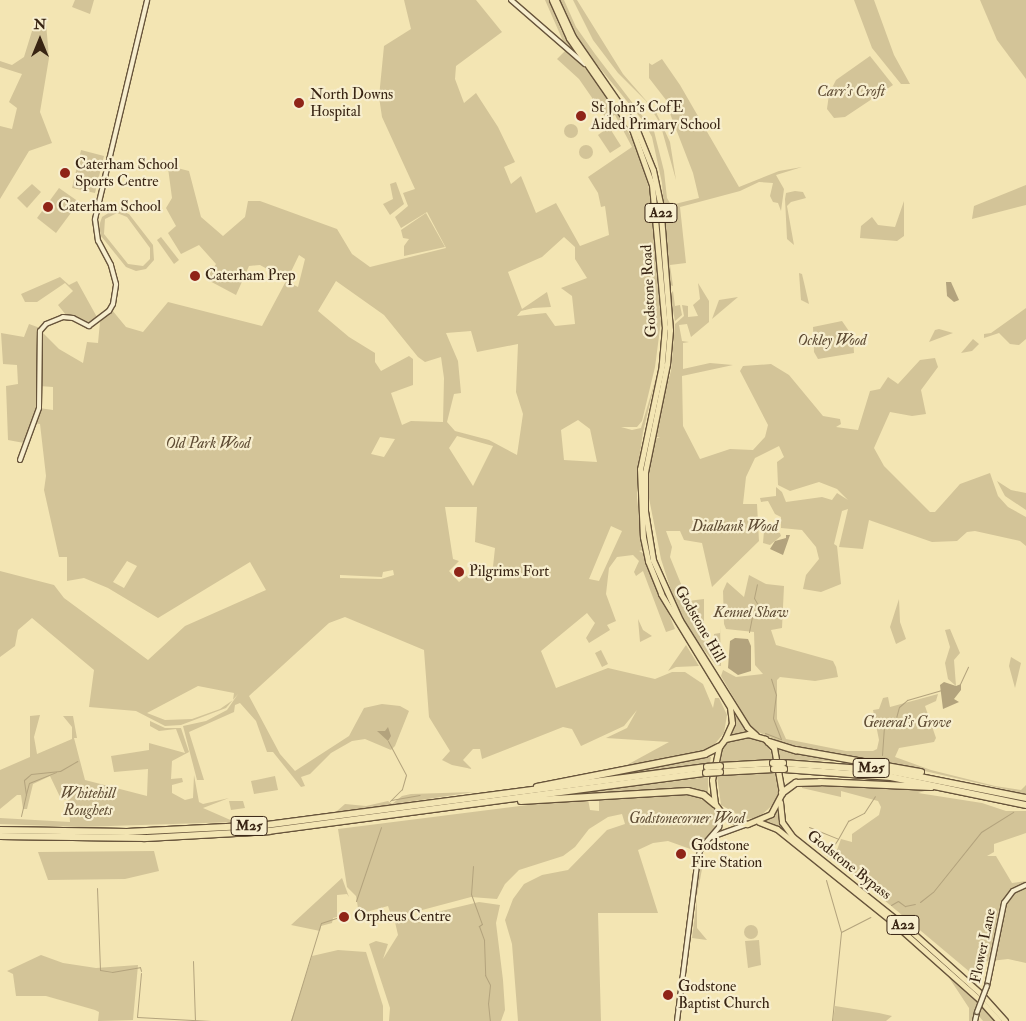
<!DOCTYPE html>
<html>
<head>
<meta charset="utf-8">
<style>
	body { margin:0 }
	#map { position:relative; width:1026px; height:1021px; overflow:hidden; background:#f3e5b3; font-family:"IM FELL Double Pica",serif }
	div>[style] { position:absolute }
	.green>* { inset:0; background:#d3c498 }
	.round { border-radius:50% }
	.water>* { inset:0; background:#b3a37d }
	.stream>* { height:1px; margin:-0.5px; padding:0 0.5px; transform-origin:0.5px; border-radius:0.5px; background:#b3a37d }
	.roads { filter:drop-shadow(1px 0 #67543b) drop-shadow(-1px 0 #67543b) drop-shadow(0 1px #67543b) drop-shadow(0 -1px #67543b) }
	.tertiary>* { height:4px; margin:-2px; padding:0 2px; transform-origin:2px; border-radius:2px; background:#f7eece }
	.secondary>* { height:4px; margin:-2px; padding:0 2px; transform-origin:2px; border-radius:2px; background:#f7eece }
	.trunk>* { height:5px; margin:-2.5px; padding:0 2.5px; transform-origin:2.5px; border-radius:2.5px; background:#f3e5b3 }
	.motorway>* { height:5.5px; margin:-2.75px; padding:0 2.75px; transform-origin:2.75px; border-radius:2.75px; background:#f3e5b3 }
	.bridges { filter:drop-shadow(1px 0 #67543b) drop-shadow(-1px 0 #67543b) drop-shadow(0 1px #67543b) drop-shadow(0 -1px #67543b) }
	.tertiary-bridge>* { height:4px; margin:-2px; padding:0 2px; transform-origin:2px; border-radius:2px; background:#f7eece }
	.motorway-bridge>* { height:5.5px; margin:-2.75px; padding:0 2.75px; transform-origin:2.75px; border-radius:2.75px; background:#f3e5b3 }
	.dots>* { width:14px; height:14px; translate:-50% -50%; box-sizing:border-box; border:2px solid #f7eece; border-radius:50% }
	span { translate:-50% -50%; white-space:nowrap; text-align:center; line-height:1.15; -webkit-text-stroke:4.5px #f7eece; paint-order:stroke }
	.shield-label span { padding:1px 4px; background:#f7eece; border:1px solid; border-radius:4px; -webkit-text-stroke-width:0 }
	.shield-label { font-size:14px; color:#382413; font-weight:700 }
	.park-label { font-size:15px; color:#5f4c34; font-style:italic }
	.poi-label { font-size:15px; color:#382413 }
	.left { translate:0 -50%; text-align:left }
	.street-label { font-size:15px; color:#382413 }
	.north { position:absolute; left:15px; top:15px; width:50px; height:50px; -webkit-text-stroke:4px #f7eece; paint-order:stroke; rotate:0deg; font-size:14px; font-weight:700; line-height:20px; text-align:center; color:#382413 }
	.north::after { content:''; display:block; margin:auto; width:18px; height:22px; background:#382413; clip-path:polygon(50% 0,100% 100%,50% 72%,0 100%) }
</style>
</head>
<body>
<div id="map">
	<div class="green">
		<i style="clip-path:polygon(75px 0,94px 0,90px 14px,72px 7px)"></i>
		<i style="clip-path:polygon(evenodd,404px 0,476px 0,502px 32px,456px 66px,455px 79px,464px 103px,476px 93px,498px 127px,515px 162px,504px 167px,511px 184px,521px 176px,536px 213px,556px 203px,580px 246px,609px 235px,605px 206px,601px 207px,598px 193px,588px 177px,632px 147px,615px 115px,606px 118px,579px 79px,557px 59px,566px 50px,596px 79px,636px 145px,651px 195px,661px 321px,655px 367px,642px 421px,637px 427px,621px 427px,632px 430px,641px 428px,657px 374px,643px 432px,638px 468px,637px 498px,643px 550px,639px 551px,645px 554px,675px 629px,666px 632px,643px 571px,636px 576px,634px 572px,639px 561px,633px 555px,617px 557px,609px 568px,606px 594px,616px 621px,607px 625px,610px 630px,589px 643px,586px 638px,595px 623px,587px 613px,541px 651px,556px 688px,608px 668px,655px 679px,672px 672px,685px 672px,703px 684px,713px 708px,715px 698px,719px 698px,727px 715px,724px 733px,709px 751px,625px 766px,669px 742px,606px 738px,627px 728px,637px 710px,624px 726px,581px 746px,572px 729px,563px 727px,482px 759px,480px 749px,473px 749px,463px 760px,472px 769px,452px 765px,442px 760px,450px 751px,429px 717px,424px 650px,345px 617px,329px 623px,249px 696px,280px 754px,295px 771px,349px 736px,364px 708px,382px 704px,400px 706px,409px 711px,395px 746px,391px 750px,365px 739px,352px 741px,331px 753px,310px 774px,301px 777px,305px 786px,301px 787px,273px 752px,267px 752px,256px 721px,240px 703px,235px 705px,234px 712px,189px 732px,204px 780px,197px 780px,183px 726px,206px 721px,227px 710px,238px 694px,226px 708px,181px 725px,165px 726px,136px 711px,89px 707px,94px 670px,32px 618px,18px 630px,15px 646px,0 657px,0 571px,54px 585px,64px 598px,148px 660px,185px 626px,266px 590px,250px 562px,158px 618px,108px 588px,84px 578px,67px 581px,67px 557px,59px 557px,44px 490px,46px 476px,40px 424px,32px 423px,39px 408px,53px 410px,53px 387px,39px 386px,42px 332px,59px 349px,83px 363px,87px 342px,98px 343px,100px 322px,112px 310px,126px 327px,143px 332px,168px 302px,262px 326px,286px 281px,298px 287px,305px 259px,299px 255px,287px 280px,260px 265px,249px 266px,236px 295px,206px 279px,216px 264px,199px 245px,181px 254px,168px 233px,176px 226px,166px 208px,172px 198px,168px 168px,154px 162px,189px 171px,201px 217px,223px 236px,245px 217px,248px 201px,260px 201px,337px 229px,352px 254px,370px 267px,446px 248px,427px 212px,401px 228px,395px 217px,408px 206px,403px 193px,415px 189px,382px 117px,379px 97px,384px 46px,411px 29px,404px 0,564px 237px,575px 247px,575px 259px,587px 278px,561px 288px,572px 296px,575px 324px,555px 326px,546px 313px,517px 316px,521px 311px,533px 308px,551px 307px,547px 292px,522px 309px,508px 272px,542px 257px,564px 237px,404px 0,336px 281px,384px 315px,418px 357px,425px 362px,441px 357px,444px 378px,443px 422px,411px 421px,402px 425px,391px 393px,413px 385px,413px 359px,409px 356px,381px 371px,375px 362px,375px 353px,349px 337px,318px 311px,336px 281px,404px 0,471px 331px,477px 352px,518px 344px,516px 392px,523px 414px,517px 455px,489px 440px,455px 431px,447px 422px,454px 394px,461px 393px,458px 361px,446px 333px,471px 331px,404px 0,578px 420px,590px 429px,597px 462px,564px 460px,561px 430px,578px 420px,404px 0,457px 436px,493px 446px,473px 486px,449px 448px,457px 436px,404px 0,380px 437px,395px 439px,384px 457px,371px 454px,380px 437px,404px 0,445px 507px,477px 507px,475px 542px,495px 548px,492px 576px,470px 573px,459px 582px,449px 571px,459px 561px,453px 559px,445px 507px,404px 0,611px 526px,622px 531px,599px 581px,589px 579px,611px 526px,404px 0,127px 561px,137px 566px,124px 588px,113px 582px,127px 561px,404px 0,393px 570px,394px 575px,381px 579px,340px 578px,340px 575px,382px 577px,383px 572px,393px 570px,404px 0,198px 686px,234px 693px,233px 700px,220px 709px,192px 719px,165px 720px,147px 713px,198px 686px)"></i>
		<i style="clip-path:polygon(545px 0,549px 0,561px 30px,575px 50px,563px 41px)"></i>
		<i style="clip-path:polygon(560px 0,564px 0,576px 27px,595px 54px,654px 131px,664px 171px,667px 198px,671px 205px,699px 198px,693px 173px,669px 111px,673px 109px,649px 78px,649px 63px,652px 65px,662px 59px,680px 85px,739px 187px,779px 171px,802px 167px,776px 175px,784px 189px,781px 211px,778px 203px,773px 202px,770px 196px,773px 183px,759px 182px,740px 191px,680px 207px,686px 263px,670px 265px,673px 286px,670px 285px,662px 183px,652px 137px,644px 122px,585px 50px,572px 30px)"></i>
		<i style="clip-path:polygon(573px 0,577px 0,623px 74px,656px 112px,670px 142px,676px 180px,660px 123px,646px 101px,618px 73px,593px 40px)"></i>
		<i style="clip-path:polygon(854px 0,874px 0,894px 55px,910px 84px,901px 84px,872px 48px)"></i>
		<i style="clip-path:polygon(980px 0,1026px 0,1026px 79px,997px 40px)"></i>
		<i style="clip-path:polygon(46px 23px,49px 58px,40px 112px,52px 143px,29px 151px,0 199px,0 126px,12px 129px,17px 108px,9px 102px,22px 74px,0 67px,0 61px,12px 65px,24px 57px,32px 31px)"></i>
		<i style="clip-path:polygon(870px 56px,893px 85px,845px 117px,834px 118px,827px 109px,829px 94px,836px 80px)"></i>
		<i class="round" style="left:564px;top:124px;width:14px;height:14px"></i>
		<i style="clip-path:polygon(609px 127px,621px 146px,610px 153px,598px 135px)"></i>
		<i class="round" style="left:579px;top:145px;width:14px;height:14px"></i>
		<i style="clip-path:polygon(81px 150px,104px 156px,95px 193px,72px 188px)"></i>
		<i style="clip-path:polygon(396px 182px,404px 204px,390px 215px,383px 204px,393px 199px,390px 184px)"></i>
		<i style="clip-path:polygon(32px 184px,41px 192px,27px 208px,17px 198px)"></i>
		<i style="clip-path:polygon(1026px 185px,1026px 205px,972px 219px,974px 206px)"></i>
		<i style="clip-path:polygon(59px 188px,79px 202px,56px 233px,37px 218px)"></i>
		<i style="clip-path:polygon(795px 191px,803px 192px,806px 198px,791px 202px,787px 206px,794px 245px,787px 239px,785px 199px,786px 193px)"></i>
		<i style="clip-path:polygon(904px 201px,904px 236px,897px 241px,860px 238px,861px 226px,872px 217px,878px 225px,895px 227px)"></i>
		<i style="clip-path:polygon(evenodd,115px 209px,129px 214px,153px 245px,154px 260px,146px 269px,136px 271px,126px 267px,101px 236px,99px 226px,102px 217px,115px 209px,117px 213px,127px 217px,150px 248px,150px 259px,143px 266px,128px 264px,104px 234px,105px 219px,117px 213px)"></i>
		<i style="clip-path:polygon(426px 213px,445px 247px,404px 256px,404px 246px,409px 239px,403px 238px,401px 230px)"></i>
		<i style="clip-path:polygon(161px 237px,179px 260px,174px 264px,157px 240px)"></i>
		<i style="clip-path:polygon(799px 273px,802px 274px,809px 304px,801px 300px)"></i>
		<i style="clip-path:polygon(60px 277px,69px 285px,77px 281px,98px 319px,89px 324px,66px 315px,58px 305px,73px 291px,65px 283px,37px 302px,25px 302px,21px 294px)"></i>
		<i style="clip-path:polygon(698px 283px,709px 301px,709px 322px,691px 337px,687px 324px,679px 325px,682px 341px,689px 342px,683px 343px,683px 369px,710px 363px,733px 365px,682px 376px,683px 426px,700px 459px,730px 449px,753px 450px,765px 437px,768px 425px,740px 371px,743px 366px,771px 364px,789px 375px,823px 416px,840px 419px,841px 424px,836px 427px,858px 430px,870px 391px,880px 389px,888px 377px,898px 384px,920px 360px,935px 358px,938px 367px,921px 390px,926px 414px,912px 416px,890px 412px,874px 448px,884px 466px,930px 512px,935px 512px,960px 484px,990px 473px,998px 496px,1008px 507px,1026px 517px,1026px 546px,1020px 541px,975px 531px,967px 532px,957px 541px,932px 542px,869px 520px,863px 549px,839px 547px,848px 509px,842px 511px,834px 544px,837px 546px,841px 584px,821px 592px,803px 589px,806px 575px,819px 559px,816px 547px,802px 530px,781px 528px,781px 517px,775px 514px,768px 501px,761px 502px,760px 498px,776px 496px,776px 487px,782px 492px,786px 502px,822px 497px,832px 500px,837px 493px,848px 500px,837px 489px,819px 482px,790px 491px,778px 485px,777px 462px,784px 457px,779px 446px,755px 458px,746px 477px,743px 504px,757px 504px,759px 541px,712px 587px,702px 543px,684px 540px,680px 531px,666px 531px,672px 547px,670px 557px,688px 601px,704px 599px,704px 639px,708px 643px,714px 643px,714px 634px,720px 633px,720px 625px,721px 666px,716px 665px,693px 636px,675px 603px,661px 559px,646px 483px,651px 438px,660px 438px,653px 435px,671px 371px,675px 324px,684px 316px,682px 305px,688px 306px,688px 317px,698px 316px,693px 305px,700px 299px)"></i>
		<i style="clip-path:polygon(673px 291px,675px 306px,680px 305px,682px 315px,675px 321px,670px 294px)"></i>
		<i style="clip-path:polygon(738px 297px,712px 319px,719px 300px)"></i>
		<i style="clip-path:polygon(1026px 308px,1026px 339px,1019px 345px,1010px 344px,999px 333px,984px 338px,984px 334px,991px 333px)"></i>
		<i style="clip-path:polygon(842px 321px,853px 337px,854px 353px,818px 359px,814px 352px,813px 327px)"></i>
		<i style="clip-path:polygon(29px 324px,40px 328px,37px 334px,38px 403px,24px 443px,8px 440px,6px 386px,18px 384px,17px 365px,3px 364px,1px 333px,24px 337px)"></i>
		<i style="clip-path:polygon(939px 329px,953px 333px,929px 342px,935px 330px)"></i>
		<i style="clip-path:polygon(973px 339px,979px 344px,972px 351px,961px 353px)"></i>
		<i style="clip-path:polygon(997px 481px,1011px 490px,1026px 493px,1026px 510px,1005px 496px)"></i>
		<i style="clip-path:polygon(764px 531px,780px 533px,781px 536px,770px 545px,763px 543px)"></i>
		<i style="clip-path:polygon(749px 575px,766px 584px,784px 586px,782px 628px,771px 630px,776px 645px,833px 661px,836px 667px,838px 677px,815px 681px,780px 677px,777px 680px,777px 719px,786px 739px,846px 751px,873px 751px,877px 749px,879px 740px,873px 710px,879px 709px,883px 698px,888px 697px,890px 707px,938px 694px,936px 701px,925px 706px,936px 738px,934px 742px,899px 748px,895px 757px,931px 770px,995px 786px,1021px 790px,1026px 785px,1026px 794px,885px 762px,794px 748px,752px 729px,721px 676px,723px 670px,736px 677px,763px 674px,755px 665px,754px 632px,726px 629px,724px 624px,723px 591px,727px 582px,744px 597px)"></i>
		<i style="clip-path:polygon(899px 599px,900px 622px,906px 639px,896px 644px,890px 627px)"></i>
		<i style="clip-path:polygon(638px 619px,643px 630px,652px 636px,640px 642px)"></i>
		<i style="clip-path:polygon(950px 629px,960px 653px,954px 660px,956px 686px,948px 679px,945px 663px,950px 647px,945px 630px)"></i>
		<i style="clip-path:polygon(686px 645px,699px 666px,676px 667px,668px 671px)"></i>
		<i style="clip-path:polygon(601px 650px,608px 664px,602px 667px,595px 653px)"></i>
		<i style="clip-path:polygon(1011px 657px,1021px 663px,1015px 688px,1009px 666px)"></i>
		<i style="clip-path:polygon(731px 706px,751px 733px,730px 736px,733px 726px)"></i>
		<i style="clip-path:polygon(40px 715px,34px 737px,37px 754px,72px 739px,72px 727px,63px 716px,73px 716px,77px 738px,74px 738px,85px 780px,147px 796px,148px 769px,114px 772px,111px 756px,149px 750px,149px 743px,185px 753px,176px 729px,159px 731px,150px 726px,150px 721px,165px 728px,181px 728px,189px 752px,172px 761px,171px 779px,182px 778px,183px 782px,172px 785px,172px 793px,185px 800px,193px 798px,194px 775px,199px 802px,203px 804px,229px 798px,203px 808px,235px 822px,79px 827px,0 824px,0 818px,70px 822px,68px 800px,61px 799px,50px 776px,33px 784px,27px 809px,23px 809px,21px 795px,17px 795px,0 809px,0 770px,30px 757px,30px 716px)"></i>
		<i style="clip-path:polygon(751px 736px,765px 742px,775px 759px,716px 762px,727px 742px,737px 737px)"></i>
		<i style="clip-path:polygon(774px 747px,778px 747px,851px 762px,779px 759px)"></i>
		<i style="clip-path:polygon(711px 757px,710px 763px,602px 777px,657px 765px)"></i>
		<i style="clip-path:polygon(778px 773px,779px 790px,776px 802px,758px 818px,745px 819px,721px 805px,717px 776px)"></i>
		<i style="clip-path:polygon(275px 776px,278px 790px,254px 794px,251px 781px)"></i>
		<i style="clip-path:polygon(708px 777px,708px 794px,683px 788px,573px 794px)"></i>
		<i style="clip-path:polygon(802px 784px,909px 787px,928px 790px,918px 793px,982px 803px,1006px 811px,1026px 811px,1026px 833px,994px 844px,994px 852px,987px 856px,996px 856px,1012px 883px,1026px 881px,1026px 963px,1008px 959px,982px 962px,977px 978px,834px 858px,841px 839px,852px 842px,852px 834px,879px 815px,881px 807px,878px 801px,841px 791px,841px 797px,802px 788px)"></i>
		<i style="clip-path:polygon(474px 792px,341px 812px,337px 811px,345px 804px,366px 806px,388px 801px,392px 804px,402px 796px,411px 794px)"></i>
		<i style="clip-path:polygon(691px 794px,712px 805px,720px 817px,718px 826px,696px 851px,668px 841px,653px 843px,638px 850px,658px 913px,598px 913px,601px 1021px,518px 1021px,512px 944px,505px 920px,513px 899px,524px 884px,542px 875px,568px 870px,607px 830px,625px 824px,622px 814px,608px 817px,589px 829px,575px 847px,563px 856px,519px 870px,505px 884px,497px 899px,471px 897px,392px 918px,388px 906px,359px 914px,356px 896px,347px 887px,338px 829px,560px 801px,588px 799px,590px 810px,599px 811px,599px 798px)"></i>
		<i style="clip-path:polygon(229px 801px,243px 801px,245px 808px,231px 810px)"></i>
		<i style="clip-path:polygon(779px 807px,788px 833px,787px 835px,772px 823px,764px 821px,774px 815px)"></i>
		<i style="clip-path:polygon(154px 851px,159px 871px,125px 879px,48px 880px,38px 852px)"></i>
		<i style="clip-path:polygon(701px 855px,703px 864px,697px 895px,695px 893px)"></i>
		<i style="clip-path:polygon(342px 878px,349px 897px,347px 894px,337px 895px,337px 917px,333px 918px,332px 923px,321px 926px,320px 931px,291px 925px)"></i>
		<i style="clip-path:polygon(697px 899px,697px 928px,707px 940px,692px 938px)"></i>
		<i style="clip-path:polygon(479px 902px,500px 905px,496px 923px,503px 980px,505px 1010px,501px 1021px,389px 1021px,390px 1008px,369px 944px,376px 941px,388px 944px,383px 959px,398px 935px,395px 922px)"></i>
		<i class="round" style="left:744px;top:925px;width:14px;height:14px"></i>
		<i style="clip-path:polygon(759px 940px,761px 965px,748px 968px,745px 941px)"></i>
		<i style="clip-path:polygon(338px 950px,366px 952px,383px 1006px,383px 1021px,291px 1021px,312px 956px)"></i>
		<i style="clip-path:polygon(41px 955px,63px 963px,96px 968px,138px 965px,133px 1020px,98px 1021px,99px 1012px,95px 1010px,46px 996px,16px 996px,13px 974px,7px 971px)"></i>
		<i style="clip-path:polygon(944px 970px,978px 1002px,972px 1021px,969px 1021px,969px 1008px)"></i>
		<i style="clip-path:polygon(982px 1005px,996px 1021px,983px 1021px,978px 1015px)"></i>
		<i style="clip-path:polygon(835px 1006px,879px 1013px,892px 1016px,886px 1021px,833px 1021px)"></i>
	</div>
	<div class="water">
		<i style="clip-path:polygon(946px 282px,951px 282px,959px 300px,954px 302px,947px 296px)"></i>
		<i style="clip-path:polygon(786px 535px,790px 535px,783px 555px,770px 549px,775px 541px,786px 538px)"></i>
		<i style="clip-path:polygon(735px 638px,748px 639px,751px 646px,751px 671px,738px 675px,728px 668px,730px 641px)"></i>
		<i style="clip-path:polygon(944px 682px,956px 686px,961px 684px,961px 690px,954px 699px,959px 702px,943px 709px,940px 685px)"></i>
		<i style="clip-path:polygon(388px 727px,391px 736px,388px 741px,377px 731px,385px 731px)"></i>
	</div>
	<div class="stream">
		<i style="left:749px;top:632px;width:16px;rotate:-79deg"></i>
		<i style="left:752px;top:616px;width:13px;rotate:-61deg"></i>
		<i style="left:758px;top:605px;width:8px;rotate:-120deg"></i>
		<i style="left:754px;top:598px;width:14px;rotate:-78deg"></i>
		<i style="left:960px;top:684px;width:19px;rotate:-65deg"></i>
		<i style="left:765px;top:733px;width:17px;rotate:21deg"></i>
		<i style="left:781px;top:739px;width:22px;rotate:-111deg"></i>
		<i style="left:773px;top:718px;width:23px;rotate:-83deg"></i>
		<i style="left:776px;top:695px;width:17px;rotate:-107deg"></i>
		<i style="left:388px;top:741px;width:38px;rotate:62deg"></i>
		<i style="left:406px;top:775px;width:15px;rotate:106deg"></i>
		<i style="left:402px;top:789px;width:17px;rotate:135deg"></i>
		<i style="left:882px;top:755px;width:28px;rotate:-86deg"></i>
		<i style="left:884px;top:727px;width:15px;rotate:-37deg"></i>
		<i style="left:896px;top:718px;width:11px;rotate:-75deg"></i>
		<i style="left:899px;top:707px;width:11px;rotate:-41deg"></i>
		<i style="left:907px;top:700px;width:36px;rotate:-16deg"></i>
		<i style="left:26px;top:794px;width:11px;rotate:-75deg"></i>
		<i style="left:29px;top:783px;width:29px;rotate:-22deg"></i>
		<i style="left:391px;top:800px;width:29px;rotate:-10deg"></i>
		<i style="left:21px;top:816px;width:22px;rotate:-77deg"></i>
		<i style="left:26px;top:795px;width:15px;rotate:-98deg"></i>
		<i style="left:24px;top:780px;width:9px;rotate:-41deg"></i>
		<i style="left:31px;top:774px;width:29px;rotate:-6deg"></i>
		<i style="left:60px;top:771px;width:20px;rotate:-30deg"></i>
		<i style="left:809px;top:827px;width:31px;rotate:22deg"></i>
		<i style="left:838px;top:839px;width:20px;rotate:123deg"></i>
		<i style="left:838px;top:839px;width:21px;rotate:-61deg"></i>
		<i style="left:848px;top:821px;width:18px;rotate:-27deg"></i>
		<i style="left:864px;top:813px;width:20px;rotate:-57deg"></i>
		<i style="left:473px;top:866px;width:28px;rotate:94deg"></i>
		<i style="left:471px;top:894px;width:32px;rotate:70deg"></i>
		<i style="left:482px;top:924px;width:4px;rotate:146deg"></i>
		<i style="left:479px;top:926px;width:15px;rotate:70deg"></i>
		<i style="left:484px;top:940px;width:35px;rotate:88deg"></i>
		<i style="left:485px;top:975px;width:11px;rotate:63deg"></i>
		<i style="left:490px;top:985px;width:18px;rotate:96deg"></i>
		<i style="left:488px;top:1003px;width:18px;rotate:84deg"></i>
		<i style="left:826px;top:880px;width:54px;rotate:73.9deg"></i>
		<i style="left:97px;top:888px;width:82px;rotate:87.9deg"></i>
		<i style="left:100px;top:970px;width:12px;rotate:9deg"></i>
		<i style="left:112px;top:972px;width:28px;rotate:-10deg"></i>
		<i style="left:140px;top:967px;width:4px;rotate:76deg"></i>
		<i style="left:356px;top:901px;width:78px;rotate:-71.3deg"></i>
		<i style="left:920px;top:902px;width:16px;rotate:-38deg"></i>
		<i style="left:933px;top:892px;width:77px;rotate:-51.3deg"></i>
		<i style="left:981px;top:832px;width:38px;rotate:-32deg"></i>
		<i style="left:891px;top:905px;width:8px;rotate:-30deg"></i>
		<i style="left:898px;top:901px;width:9px;rotate:36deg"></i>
		<i style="left:905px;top:906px;width:10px;rotate:-11deg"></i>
		<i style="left:193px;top:961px;width:59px;rotate:88.1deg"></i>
		<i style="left:141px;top:973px;width:44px;rotate:95.2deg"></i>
		<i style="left:137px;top:1017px;width:74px;rotate:3.1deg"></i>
		<i style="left:291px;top:1021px;width:102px;rotate:-73deg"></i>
		<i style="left:321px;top:923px;width:16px;rotate:-18deg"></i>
		<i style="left:832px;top:1021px;width:89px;rotate:-84.2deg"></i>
		<i style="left:841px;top:932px;width:33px;rotate:-27deg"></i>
	</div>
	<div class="roads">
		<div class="tertiary">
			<i style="left:20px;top:460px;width:55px;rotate:-69.9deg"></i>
			<i style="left:39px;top:408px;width:77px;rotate:-89.3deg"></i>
			<i style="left:40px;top:331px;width:9px;rotate:-49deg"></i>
			<i style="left:46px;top:324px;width:18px;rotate:-22deg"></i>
			<i style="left:63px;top:317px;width:10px;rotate:6deg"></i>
			<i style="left:73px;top:318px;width:18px;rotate:27deg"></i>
			<i style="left:89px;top:326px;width:25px;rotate:-37deg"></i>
			<i style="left:109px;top:311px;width:8px;rotate:-60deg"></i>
			<i style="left:113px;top:304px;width:20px;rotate:-81deg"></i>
			<i style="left:116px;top:284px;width:20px;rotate:-105deg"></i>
			<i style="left:111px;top:265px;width:27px;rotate:-118deg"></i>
			<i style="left:98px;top:241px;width:22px;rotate:-98deg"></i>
			<i style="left:95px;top:219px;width:225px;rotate:-76.6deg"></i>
			<i style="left:987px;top:986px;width:85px;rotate:-78.4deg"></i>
			<i style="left:1004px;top:903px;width:15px;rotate:-53deg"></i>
			<i style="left:1013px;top:891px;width:14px;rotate:-25deg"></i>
			<i style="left:975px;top:1021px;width:9px;rotate:-77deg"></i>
		</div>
		<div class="secondary">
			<i style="left:511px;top:0;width:98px;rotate:40.9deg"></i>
			<i style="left:712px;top:837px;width:37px;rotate:-20deg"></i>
			<i style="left:677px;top:1021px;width:164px;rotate:-82.7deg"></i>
			<i style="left:698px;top:858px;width:10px;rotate:-73deg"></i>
			<i style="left:701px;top:848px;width:28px;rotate:-49deg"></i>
			<i style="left:719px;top:827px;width:15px;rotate:-82deg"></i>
		</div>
		<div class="trunk">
			<i style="left:552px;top:0;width:42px;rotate:65.9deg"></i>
			<i style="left:569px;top:38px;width:111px;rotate:55.3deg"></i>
			<i style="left:632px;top:129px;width:59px;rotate:70.3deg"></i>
			<i style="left:652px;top:185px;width:143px;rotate:84.8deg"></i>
			<i style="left:665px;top:327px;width:38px;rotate:95deg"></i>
			<i style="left:662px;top:365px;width:106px;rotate:101.9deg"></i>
			<i style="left:640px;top:469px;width:68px;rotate:87.5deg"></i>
			<i style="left:643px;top:537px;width:25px;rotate:78deg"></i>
			<i style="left:648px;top:561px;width:35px;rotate:68deg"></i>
			<i style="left:661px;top:594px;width:132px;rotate:58.6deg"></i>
			<i style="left:730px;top:707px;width:16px;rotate:83deg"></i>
			<i style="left:732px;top:723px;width:17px;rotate:114deg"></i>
			<i style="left:556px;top:0;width:41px;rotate:65.3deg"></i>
			<i style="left:573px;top:37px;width:111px;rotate:55.3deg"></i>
			<i style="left:636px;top:128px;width:45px;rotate:68deg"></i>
			<i style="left:653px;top:170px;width:34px;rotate:78deg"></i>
			<i style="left:660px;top:203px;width:127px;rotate:85.5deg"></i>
			<i style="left:670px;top:330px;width:34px;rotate:95deg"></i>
			<i style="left:667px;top:364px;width:110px;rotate:101.5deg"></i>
			<i style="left:645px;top:472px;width:39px;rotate:90deg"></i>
			<i style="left:645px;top:511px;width:50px;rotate:80.7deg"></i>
			<i style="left:653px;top:560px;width:66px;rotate:65.8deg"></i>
			<i style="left:680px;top:620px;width:126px;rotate:57.9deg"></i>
			<i style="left:747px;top:727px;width:12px;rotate:42deg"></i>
			<i style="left:748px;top:734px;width:18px;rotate:16deg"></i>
			<i style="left:765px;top:739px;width:13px;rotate:45deg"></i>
			<i style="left:774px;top:748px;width:46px;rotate:79.9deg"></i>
			<i style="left:782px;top:793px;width:24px;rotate:118deg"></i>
			<i style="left:771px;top:814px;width:26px;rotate:157deg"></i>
			<i style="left:747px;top:824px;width:12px;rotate:-166deg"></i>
			<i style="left:735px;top:821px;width:17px;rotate:-147deg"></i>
			<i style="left:721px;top:812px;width:10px;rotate:-127deg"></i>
			<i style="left:715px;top:804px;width:24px;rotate:-97deg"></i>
			<i style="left:712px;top:780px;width:34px;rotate:-78deg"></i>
			<i style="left:719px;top:747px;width:10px;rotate:-53deg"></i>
			<i style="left:725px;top:739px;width:24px;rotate:-12deg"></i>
			<i style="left:780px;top:802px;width:20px;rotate:84deg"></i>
			<i style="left:782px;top:822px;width:19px;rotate:54deg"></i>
			<i style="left:793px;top:837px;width:152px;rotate:38.6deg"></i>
			<i style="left:912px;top:932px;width:93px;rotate:41.9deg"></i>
			<i style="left:981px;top:994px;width:36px;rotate:48deg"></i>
			<i style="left:759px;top:822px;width:19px;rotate:21deg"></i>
			<i style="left:777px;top:829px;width:145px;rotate:38.8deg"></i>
			<i style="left:890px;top:920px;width:119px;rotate:41.6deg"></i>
			<i style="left:979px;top:999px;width:30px;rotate:48deg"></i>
		</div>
		<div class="motorway">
			<i style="left:769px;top:742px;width:28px;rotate:17deg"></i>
			<i style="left:796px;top:750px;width:127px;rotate:10deg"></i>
			<i style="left:783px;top:763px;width:107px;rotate:4.3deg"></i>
			<i style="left:890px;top:771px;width:139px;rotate:11.2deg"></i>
			<i style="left:720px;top:766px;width:53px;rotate:-3.2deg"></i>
			<i style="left:784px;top:769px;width:107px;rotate:4.3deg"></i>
			<i style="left:891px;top:777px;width:138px;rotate:11.7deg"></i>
			<i style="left:720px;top:772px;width:54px;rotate:-3.2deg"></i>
			<i style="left:537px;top:787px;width:171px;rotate:-11.1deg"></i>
			<i style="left:705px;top:754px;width:16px;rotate:-27deg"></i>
			<i style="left:782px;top:793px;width:17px;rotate:-36deg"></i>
			<i style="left:796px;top:783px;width:24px;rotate:-2deg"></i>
			<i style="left:820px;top:782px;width:111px;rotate:2.6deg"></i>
			<i style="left:521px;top:801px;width:167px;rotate:-3.4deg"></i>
			<i style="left:688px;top:791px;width:16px;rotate:14deg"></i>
			<i style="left:704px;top:795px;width:14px;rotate:39deg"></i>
			<i style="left:0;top:830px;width:127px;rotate:0.9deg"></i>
			<i style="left:127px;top:832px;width:139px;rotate:-2.9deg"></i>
			<i style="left:266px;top:825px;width:445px;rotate:-7.5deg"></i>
			<i style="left:0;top:836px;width:145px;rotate:0.8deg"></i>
			<i style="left:145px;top:838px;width:124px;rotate:-3.2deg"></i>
			<i style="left:269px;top:831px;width:441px;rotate:-7.6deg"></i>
		</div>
	</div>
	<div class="bridges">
		<div class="tertiary-bridge">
			<i style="left:977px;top:1012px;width:28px;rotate:-69deg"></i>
		</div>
		<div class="motorway-bridge">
			<i style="left:773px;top:763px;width:10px"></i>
			<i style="left:707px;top:767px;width:13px;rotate:-4deg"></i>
			<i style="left:774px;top:769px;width:10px"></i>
			<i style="left:706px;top:773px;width:14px;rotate:-4deg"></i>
		</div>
	</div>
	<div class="dots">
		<i style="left:299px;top:103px;background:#8f2418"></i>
		<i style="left:581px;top:116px;background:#8f2418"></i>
		<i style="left:65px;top:173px;background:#8f2418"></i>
		<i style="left:48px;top:207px;background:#8f2418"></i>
		<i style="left:195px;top:276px;background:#8f2418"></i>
		<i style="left:459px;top:572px;background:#8f2418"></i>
		<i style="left:681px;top:854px;background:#8f2418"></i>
		<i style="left:344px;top:917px;background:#8f2418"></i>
		<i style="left:668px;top:995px;background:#8f2418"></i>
	</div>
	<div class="shield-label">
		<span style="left:661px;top:213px">A22</span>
		<span style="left:871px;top:768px">M25</span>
		<span style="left:249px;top:826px">M25</span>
		<span style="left:903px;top:925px">A22</span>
	</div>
	<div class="park-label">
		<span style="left:851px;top:92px">Carr's Croft</span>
		<span style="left:832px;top:341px">Ockley Wood</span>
		<span style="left:208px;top:444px">Old Park Wood</span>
		<span style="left:735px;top:527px">Dialbank Wood</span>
		<span style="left:751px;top:613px">Kennel Shaw</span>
		<span style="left:907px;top:723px">General's Grove</span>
		<span style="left:88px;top:802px">Whitehill<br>Roughets</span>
		<span style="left:687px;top:819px">Godstonecorner Wood</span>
	</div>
	<div class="poi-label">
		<span class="left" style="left:310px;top:103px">North Downs<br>Hospital</span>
		<span class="left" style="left:591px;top:116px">St John's CofE<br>Aided Primary School</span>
		<span class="left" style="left:75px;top:173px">Caterham School<br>Sports Centre</span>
		<span class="left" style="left:58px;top:207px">Caterham School</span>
		<span class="left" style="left:205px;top:276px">Caterham Prep</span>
		<span class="left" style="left:469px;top:572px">Pilgrims Fort</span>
		<span class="left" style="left:691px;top:854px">Godstone<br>Fire Station</span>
		<span class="left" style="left:354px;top:917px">Orpheus Centre</span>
		<span class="left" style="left:678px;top:995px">Godstone<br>Baptist Church</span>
	</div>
	<div class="street-label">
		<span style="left:649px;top:291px;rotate:-93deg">Godstone Road</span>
		<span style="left:700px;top:624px;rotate:60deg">Godstone Hill</span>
		<span style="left:849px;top:865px;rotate:38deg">Godstone Bypass</span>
		<span style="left:983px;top:946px;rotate:-78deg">Flower Lane</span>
	</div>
	<div class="north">N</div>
</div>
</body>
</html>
